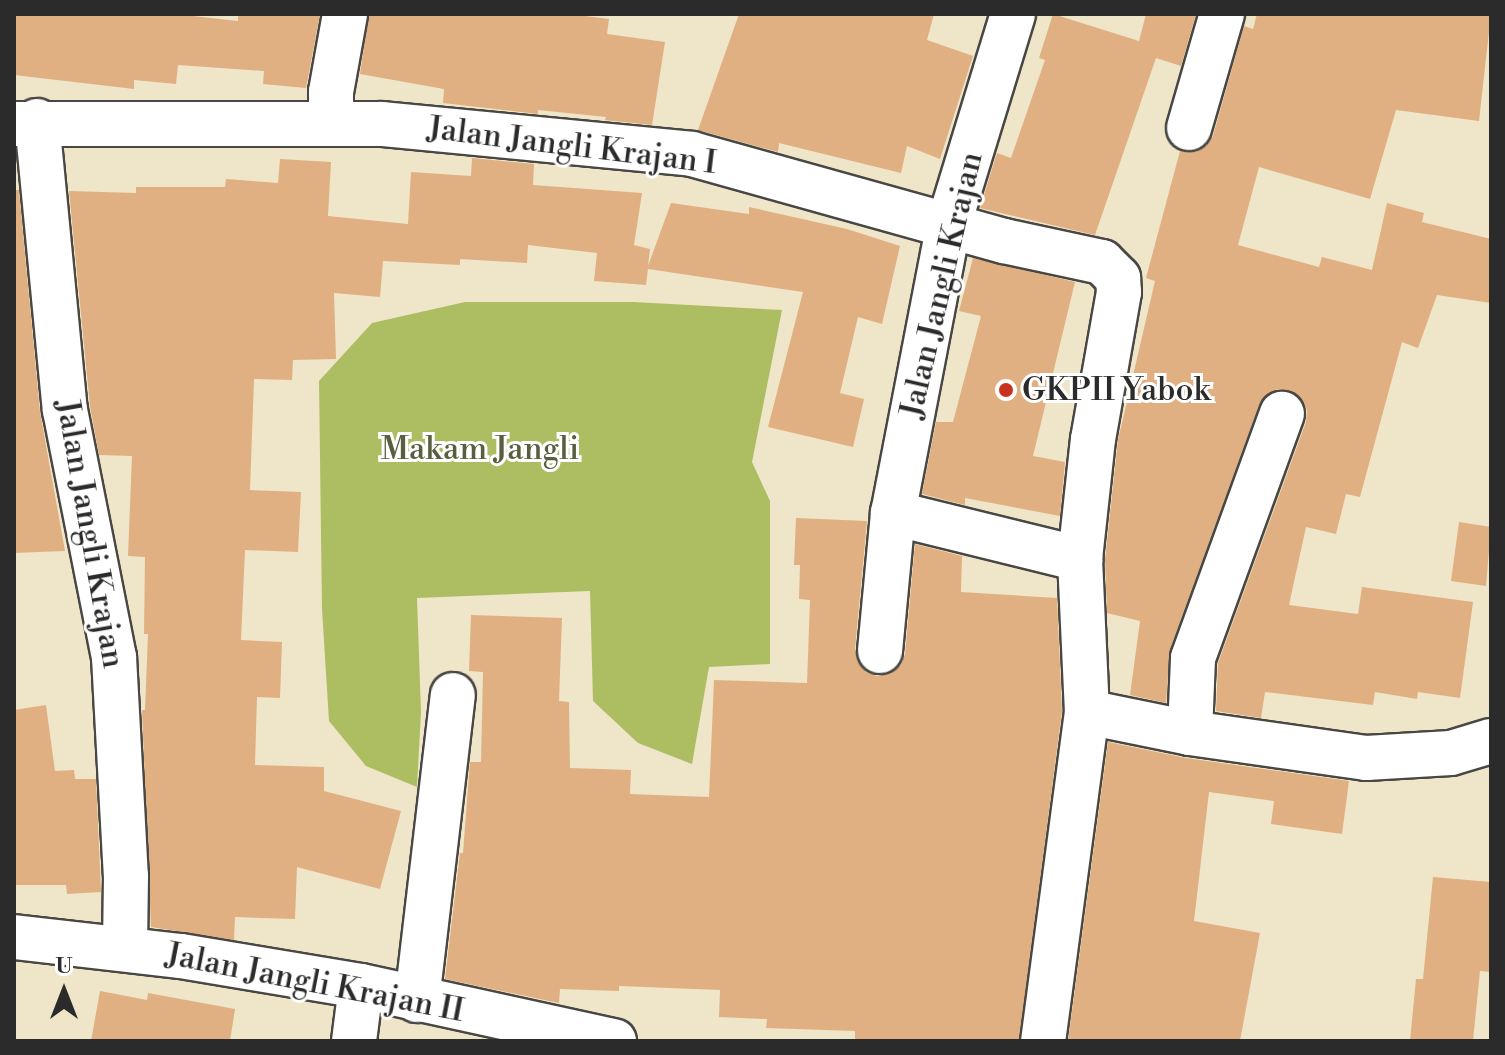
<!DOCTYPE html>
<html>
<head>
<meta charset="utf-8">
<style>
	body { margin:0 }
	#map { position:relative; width:1505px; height:1055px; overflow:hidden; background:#efe5c9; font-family:"Libre Bodoni",serif }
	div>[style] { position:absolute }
	.green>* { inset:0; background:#adbe62 }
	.building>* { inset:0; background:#e0b082 }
	.roads { filter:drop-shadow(2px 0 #484743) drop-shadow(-2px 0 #484743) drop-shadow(0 2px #484743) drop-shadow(0 -2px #484743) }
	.minor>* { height:44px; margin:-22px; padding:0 22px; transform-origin:22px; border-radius:22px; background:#fff }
	.dots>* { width:22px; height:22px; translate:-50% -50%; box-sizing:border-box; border:4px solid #fff; border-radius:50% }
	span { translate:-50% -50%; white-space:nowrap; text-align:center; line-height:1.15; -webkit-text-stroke:6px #fff; paint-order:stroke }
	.street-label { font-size:32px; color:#2b2b2b }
	.poi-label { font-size:32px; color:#2b2b2b }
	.left { translate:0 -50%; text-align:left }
	.park-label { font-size:32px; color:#585e3e }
	.frame { position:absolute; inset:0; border:16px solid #2b2b2b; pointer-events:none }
	.north { position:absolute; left:24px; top:951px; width:80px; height:80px; -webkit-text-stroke:6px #fff; paint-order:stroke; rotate:0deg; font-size:22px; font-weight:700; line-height:32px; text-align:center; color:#2b2b2b }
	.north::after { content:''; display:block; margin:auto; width:28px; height:36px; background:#2b2b2b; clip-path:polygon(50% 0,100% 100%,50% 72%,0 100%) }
</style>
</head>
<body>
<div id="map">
	<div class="green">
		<i style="clip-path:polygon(465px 302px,633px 302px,782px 310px,752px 462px,770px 501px,770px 664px,709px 667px,692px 764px,638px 743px,593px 701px,590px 591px,417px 598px,421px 712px,417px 787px,366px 766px,329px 721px,322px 609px,319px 381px,372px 323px)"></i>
	</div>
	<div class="building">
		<i style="clip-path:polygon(14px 14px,175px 14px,238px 21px,238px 14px,320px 14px,306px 88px,263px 84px,264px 71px,178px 65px,176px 84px,134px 80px,134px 89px,14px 75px)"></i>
		<i style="clip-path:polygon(369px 14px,569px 14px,609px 19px,607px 34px,665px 42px,652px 125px,605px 120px,606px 117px,538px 110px,538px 114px,443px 103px,444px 89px,360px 74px)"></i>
		<i style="clip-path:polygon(739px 14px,934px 14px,927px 40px,973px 56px,940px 159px,907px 146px,901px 173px,779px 143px,778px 152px,698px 130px)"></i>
		<i style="clip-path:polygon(1053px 14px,1139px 41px,1146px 14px,1196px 14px,1181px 66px,1156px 58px,1095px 235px,980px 208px,997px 153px,1011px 158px,1045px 60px,1039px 58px)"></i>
		<i style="clip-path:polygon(1257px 14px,1491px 14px,1479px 121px,1396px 110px,1370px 199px,1259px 167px,1238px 245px,1319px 267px,1322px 257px,1372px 270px,1387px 203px,1424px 213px,1422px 222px,1491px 239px,1491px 303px,1437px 295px,1418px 348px,1402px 342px,1360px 497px,1346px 494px,1336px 534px,1306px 527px,1289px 605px,1358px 614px,1362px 587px,1473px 602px,1460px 698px,1418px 692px,1417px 699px,1375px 692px,1373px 705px,1265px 692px,1261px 718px,1216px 711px,1218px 663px,1306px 422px,1307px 410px,1302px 399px,1291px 391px,1278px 389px,1267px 394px,1259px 405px,1170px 649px,1166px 703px,1130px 695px,1140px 621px,1107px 613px,1105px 560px,1118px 440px,1155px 281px,1146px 278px,1180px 151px,1196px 152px,1206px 146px,1213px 136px,1244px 26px,1253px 29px)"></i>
		<i style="clip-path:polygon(472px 158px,534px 164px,533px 185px,642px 193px,634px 245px,650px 249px,648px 266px,671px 203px,749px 214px,749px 207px,847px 229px,900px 246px,882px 324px,858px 317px,840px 393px,864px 399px,853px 447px,768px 427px,803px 292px,648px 269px,646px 285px,594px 281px,597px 253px,528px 245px,527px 263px,460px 259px,460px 265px,383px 261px,380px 297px,334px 293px,336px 359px,293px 360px,292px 380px,254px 379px,250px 490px,301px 492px,298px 552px,245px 550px,241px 640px,282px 642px,280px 698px,257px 697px,255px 765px,324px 767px,324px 791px,401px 811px,380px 889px,297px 867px,295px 919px,235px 917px,234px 940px,151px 927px,142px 710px,145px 710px,148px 634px,144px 634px,145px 557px,128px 556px,132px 456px,99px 455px,90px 406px,69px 191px,136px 193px,136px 187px,225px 187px,226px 179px,278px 183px,280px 159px,331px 162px,328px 216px,408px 224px,411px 172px,471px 176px)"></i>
		<i style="clip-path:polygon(14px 190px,19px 190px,40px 412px,65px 551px,14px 553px)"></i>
		<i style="clip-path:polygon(973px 258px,1075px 282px,1033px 456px,1065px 462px,1060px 516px,965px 498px,965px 505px,922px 494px,936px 422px,953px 422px,981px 316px,959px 311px)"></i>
		<i style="clip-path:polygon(796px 518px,867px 521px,855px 649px,858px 662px,866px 672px,877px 676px,891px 673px,901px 665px,905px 654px,915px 544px,962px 556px,961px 592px,1057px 598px,1062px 711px,1019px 1041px,855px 1041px,855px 1031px,766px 1028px,767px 1019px,719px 1017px,720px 990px,619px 986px,619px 991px,560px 989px,559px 1003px,445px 979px,460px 853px,463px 853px,470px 762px,481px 762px,483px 672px,469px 671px,471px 615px,562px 618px,559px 701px,569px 702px,570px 768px,631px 770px,630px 794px,709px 797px,714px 680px,807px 683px,810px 600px,799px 599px,800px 565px,794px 565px)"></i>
		<i style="clip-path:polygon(1459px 522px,1491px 527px,1486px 586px,1451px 581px)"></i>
		<i style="clip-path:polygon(46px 705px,55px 771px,74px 770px,75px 779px,96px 779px,101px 892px,67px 894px,66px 885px,14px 885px,14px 710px)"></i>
		<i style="clip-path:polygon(1108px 742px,1186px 758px,1349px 781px,1342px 834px,1271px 824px,1274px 801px,1209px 792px,1194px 921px,1260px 933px,1240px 1041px,1068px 1041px)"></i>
		<i style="clip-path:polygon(1433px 877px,1491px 882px,1491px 972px,1480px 971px,1473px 1041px,1410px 1041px,1416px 979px,1423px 979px)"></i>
		<i style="clip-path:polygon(100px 991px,147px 1000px,148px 993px,235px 1009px,230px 1041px,91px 1041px)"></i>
	</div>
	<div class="roads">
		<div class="minor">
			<i style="left:1013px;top:14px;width:219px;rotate:107deg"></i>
			<i style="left:949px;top:223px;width:295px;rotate:100.9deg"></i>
			<i style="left:893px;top:513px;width:193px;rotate:13.8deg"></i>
			<i style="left:1080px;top:559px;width:153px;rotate:87.4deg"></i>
			<i style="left:1087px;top:712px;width:332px;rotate:97.6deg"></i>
			<i style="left:37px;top:121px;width:290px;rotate:84.5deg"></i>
			<i style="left:65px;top:410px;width:252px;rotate:78.8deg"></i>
			<i style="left:114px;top:657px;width:219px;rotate:86.9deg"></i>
			<i style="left:126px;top:876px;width:72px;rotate:90.8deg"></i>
			<i style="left:331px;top:123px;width:31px;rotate:-90deg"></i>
			<i style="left:331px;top:92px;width:79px;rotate:-79.8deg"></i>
			<i style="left:14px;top:124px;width:368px"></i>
			<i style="left:382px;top:124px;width:311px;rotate:5.5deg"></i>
			<i style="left:692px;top:154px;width:324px;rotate:15.6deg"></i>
			<i style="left:1004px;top:241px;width:100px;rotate:12.1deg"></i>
			<i style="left:1102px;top:262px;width:23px;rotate:45deg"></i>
			<i style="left:1118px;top:278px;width:14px;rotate:86deg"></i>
			<i style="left:1119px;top:292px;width:149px;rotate:100deg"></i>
			<i style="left:1093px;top:439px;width:121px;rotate:96.2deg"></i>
			<i style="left:1189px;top:128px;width:119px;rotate:-73.9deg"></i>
			<i style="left:880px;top:651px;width:139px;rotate:-84.6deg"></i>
			<i style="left:1087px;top:712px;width:105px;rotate:11.5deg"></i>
			<i style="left:1190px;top:733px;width:178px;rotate:8.1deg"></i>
			<i style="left:1366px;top:758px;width:85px;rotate:-3.4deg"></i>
			<i style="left:1451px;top:753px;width:42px;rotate:-16.7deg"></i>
			<i style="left:1190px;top:733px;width:75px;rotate:-87.7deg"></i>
			<i style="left:1193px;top:658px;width:260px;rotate:-70deg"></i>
			<i style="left:14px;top:937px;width:168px;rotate:6.5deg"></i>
			<i style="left:181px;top:956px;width:182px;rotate:9.5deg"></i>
			<i style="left:361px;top:986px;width:259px;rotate:12.3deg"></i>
			<i style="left:417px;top:1000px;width:307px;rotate:-83.3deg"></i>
			<i style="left:354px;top:1041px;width:55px;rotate:-82.7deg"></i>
		</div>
	</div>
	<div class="dots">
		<i style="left:1006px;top:390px;background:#c8321e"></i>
	</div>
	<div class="street-label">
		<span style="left:572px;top:146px;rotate:7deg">Jalan Jangli Krajan I</span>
		<span style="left:942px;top:285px;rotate:-77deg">Jalan Jangli Krajan</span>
		<span style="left:90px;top:534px;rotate:80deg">Jalan Jangli Krajan</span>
		<span style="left:315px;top:983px;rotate:11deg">Jalan Jangli Krajan II</span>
	</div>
	<div class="poi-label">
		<span class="left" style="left:1022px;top:390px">GKPII Yabok</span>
	</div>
	<div class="park-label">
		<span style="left:480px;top:449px">Makam Jangli</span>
	</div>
	<div class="frame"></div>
	<div class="north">U</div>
</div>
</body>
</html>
